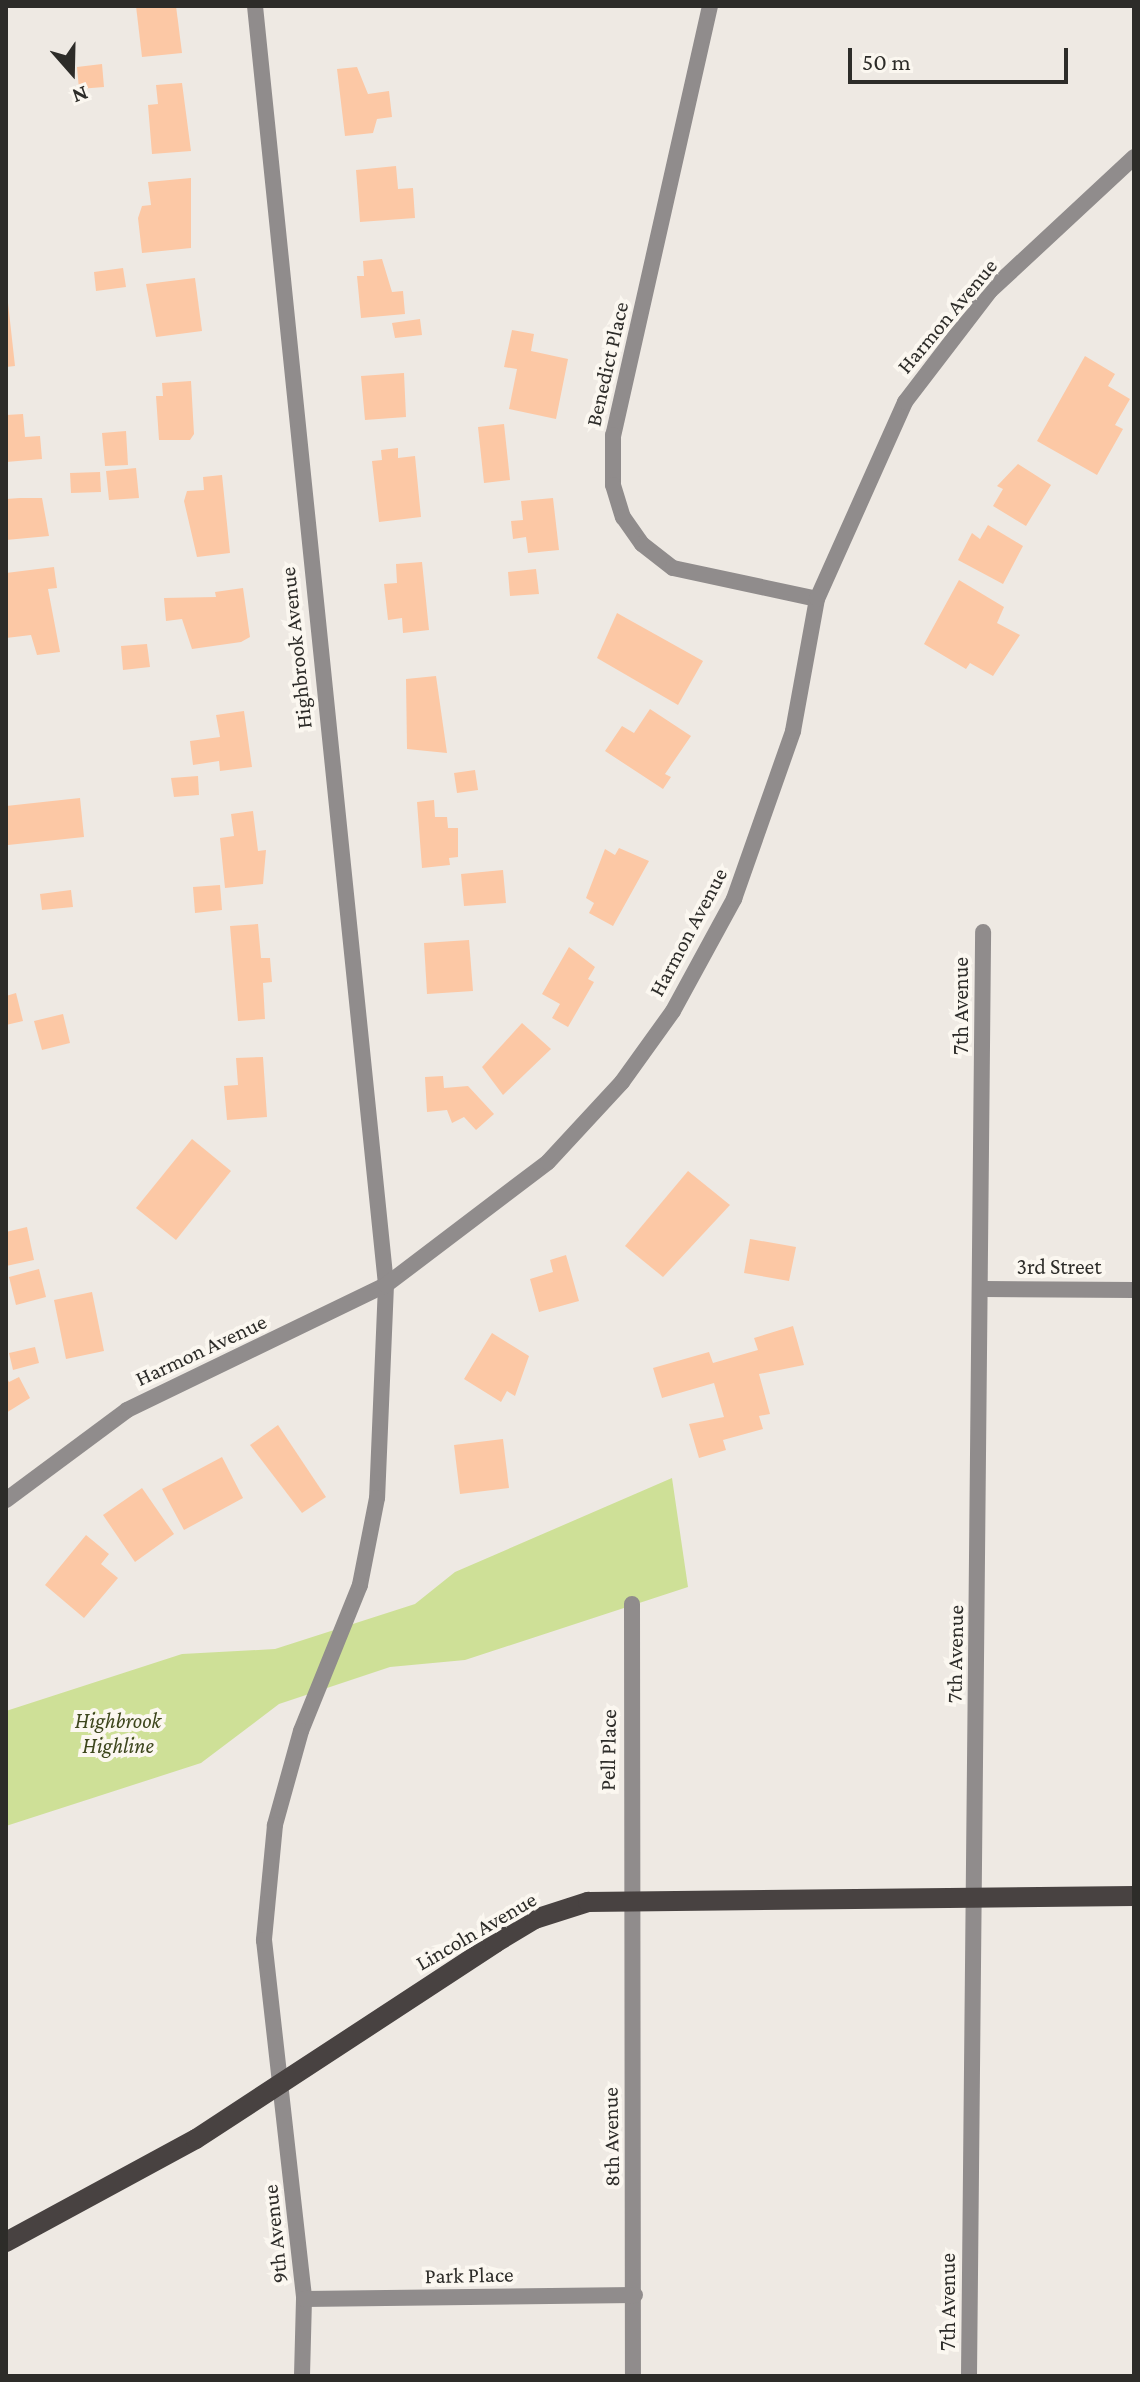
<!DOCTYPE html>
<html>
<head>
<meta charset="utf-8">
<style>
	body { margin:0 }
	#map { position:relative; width:1140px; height:2382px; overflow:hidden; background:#eee9e3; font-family:"Crimson Pro",serif }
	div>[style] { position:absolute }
	.green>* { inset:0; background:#cee097 }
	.building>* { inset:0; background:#fcc8a5 }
	.minor>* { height:16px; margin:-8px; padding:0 8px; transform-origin:8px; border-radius:8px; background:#908c8c }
	.primary>* { height:20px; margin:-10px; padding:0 10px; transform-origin:10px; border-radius:10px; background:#484241 }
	span { translate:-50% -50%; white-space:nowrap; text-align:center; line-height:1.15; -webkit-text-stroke:8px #fbf7f0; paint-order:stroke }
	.street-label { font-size:22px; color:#2d2c29 }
	.park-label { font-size:22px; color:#3d461d; font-style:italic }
	.frame { position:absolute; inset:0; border:8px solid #2d2c29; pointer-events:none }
	.north { position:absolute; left:32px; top:32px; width:80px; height:80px; -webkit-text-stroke:6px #fbf7f0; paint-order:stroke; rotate:160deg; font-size:22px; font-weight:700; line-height:32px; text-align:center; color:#2d2c29 }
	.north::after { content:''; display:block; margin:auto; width:28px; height:36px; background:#2d2c29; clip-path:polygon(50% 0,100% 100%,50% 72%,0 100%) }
	.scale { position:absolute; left:848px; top:48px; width:220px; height:36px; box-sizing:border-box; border:4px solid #2d2c29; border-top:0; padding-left:10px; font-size:24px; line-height:28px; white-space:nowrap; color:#2d2c29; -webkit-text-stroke:6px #fbf7f0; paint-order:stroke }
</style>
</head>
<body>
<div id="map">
	<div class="green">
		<i style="clip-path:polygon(672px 1478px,688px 1587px,465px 1660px,390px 1667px,279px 1704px,201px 1763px,6px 1826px,6px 1711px,182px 1654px,275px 1649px,415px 1604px,455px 1572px)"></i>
	</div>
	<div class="building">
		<i style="clip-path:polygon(136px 6px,176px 6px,182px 53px,142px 57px)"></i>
		<i style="clip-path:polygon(102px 64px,104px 87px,79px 89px,77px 67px)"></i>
		<i style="clip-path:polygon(357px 67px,368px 94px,389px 91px,392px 117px,377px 119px,373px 133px,345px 136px,337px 69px)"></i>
		<i style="clip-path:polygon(182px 83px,191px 151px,152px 154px,148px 105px,158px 104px,156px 85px)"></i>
		<i style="clip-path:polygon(396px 166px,398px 189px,413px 188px,415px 218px,360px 222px,356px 170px)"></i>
		<i style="clip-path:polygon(191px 178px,191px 248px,142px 253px,138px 218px,142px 206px,151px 205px,148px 182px)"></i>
		<i style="clip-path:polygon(382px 259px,392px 292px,403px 291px,405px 314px,361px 318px,357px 276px,364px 276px,363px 261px)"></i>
		<i style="clip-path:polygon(123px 268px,126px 287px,96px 291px,94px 272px)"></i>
		<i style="clip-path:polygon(195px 278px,202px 331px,156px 337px,146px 284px)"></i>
		<i style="clip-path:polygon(6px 285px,15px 366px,6px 367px)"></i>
		<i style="clip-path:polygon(420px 319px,422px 335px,395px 338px,392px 323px)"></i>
		<i style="clip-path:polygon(512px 330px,534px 334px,531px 351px,568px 359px,556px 419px,509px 409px,517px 369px,504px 367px)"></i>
		<i style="clip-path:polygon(1085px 356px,1115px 374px,1108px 386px,1130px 399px,1115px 425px,1123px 429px,1097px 475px,1037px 441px)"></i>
		<i style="clip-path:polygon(404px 373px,406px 417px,365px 420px,361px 376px)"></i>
		<i style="clip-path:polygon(191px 381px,194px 434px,190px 440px,159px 440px,156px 396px,163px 396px,162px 383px)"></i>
		<i style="clip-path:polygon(23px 414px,25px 437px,40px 436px,42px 459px,6px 462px,6px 415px)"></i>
		<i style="clip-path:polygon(504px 424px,510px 480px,484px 483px,478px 427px)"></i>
		<i style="clip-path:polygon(126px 431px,128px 465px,105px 466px,102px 433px)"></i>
		<i style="clip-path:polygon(398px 448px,398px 458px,415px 456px,421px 517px,379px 522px,372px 461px,382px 460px,381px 450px)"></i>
		<i style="clip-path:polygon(1018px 464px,1051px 485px,1026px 526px,993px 506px,1003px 489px,997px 486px)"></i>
		<i style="clip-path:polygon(136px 468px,139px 498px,109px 500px,106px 471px)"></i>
		<i style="clip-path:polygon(100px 472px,101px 492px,71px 493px,70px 473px)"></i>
		<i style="clip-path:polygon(222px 475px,230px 553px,197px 557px,184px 501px,187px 491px,204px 490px,203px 477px)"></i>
		<i style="clip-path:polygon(20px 498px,42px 498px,49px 536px,6px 540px,6px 499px)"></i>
		<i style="clip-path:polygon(553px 498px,559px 550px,528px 553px,526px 537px,513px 539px,511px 521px,523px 520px,521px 501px)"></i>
		<i style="clip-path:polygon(988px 525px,1023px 546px,1003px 584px,958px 560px,972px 533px,980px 539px)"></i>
		<i style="clip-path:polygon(422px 562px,429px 630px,403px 633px,402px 618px,388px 620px,384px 584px,397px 583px,396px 564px)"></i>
		<i style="clip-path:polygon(54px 567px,57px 588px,48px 589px,60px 652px,37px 655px,31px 635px,6px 638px,6px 573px)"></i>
		<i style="clip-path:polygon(536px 569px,539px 594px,510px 596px,508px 572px)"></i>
		<i style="clip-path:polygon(959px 580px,1004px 607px,997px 623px,1020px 635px,993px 676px,970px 663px,966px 669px,924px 644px)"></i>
		<i style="clip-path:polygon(243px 588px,250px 637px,241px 642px,192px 649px,182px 619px,166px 621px,164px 598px,216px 597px,215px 592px)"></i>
		<i style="clip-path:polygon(617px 613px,703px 661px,678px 705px,597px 658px)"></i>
		<i style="clip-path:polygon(147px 644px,150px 667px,123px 670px,121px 646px)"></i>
		<i style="clip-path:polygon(436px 676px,447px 753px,407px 749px,406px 679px)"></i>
		<i style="clip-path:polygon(650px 709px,691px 736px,665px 774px,671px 777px,663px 789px,605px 751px,622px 726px,634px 733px)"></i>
		<i style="clip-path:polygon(244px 711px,252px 767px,220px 771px,219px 761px,193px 765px,190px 741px,220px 737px,216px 715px)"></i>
		<i style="clip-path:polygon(475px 770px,478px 790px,457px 793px,454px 773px)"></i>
		<i style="clip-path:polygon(198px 776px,199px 795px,174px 797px,171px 778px)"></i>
		<i style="clip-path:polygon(80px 798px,84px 837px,8px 845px,6px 806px)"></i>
		<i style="clip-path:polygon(434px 800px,435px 817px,447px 817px,448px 828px,458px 828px,458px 857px,449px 858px,450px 865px,422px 868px,417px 802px)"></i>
		<i style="clip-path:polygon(253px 811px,258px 851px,266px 850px,263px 884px,225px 888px,220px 838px,234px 836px,231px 814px)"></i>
		<i style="clip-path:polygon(619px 848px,649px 861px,613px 926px,589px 913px,594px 903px,586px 898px,605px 849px,615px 855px)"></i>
		<i style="clip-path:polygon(503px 870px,506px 903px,464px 906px,461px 874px)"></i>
		<i style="clip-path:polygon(220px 885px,222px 910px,195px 913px,193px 887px)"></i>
		<i style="clip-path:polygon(71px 890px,73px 907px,42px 910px,40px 894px)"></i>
		<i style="clip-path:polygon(258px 924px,261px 958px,270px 958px,272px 982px,263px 983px,265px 1019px,238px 1021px,230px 926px)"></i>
		<i style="clip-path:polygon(469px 940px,473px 991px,427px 994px,424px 943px)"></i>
		<i style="clip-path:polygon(569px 947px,595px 967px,588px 979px,594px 982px,568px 1027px,552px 1018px,560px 1004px,542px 994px)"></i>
		<i style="clip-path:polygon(16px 993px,23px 1021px,6px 1025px,6px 996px)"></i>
		<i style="clip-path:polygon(63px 1014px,70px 1043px,42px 1050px,34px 1021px)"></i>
		<i style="clip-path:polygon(522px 1023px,551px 1049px,503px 1095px,482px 1067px)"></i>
		<i style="clip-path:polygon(263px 1057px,267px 1117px,227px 1120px,224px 1086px,238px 1085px,236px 1058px)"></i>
		<i style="clip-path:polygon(443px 1076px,444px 1088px,468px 1086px,494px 1114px,476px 1130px,464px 1117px,452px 1123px,447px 1110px,427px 1112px,425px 1077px)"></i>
		<i style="clip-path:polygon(192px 1139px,231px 1171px,176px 1240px,136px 1208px)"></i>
		<i style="clip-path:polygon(688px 1171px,730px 1205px,663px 1277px,625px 1246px)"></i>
		<i style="clip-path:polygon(27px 1227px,34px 1260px,6px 1266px,6px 1232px)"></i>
		<i style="clip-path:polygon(750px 1239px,796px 1247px,789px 1281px,744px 1273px)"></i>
		<i style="clip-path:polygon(566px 1255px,579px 1301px,539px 1312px,530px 1279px,553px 1272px,550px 1260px)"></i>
		<i style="clip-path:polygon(39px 1269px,46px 1297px,16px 1305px,9px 1277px)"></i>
		<i style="clip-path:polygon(92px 1292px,104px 1351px,66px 1359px,54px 1300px)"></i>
		<i style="clip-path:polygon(793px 1326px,804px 1365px,759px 1374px,770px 1414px,759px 1416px,763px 1429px,723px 1440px,726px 1450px,699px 1458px,689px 1424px,724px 1417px,714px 1383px,662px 1398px,653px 1368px,709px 1352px,713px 1363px,758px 1350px,754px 1338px)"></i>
		<i style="clip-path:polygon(492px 1333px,529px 1356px,515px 1396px,507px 1391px,501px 1402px,464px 1379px)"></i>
		<i style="clip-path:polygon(35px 1347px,39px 1363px,13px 1370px,9px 1353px)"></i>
		<i style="clip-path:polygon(6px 1376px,9px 1382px,19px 1377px,30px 1398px,6px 1413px)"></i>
		<i style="clip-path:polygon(278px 1425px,326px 1497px,302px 1513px,250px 1445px)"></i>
		<i style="clip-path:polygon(503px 1439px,509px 1488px,460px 1494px,454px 1445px)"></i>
		<i style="clip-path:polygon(222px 1457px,243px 1498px,184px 1530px,162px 1489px)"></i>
		<i style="clip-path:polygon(142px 1488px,174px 1534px,135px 1562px,103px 1515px)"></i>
		<i style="clip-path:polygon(86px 1535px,109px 1554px,101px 1564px,118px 1578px,84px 1618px,45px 1585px)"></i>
	</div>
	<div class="minor">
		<i style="left:255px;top:6px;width:1286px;rotate:84.15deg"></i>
		<i style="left:386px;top:1285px;width:213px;rotate:92.4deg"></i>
		<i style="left:377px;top:1498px;width:89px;rotate:101.1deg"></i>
		<i style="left:360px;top:1585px;width:157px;rotate:112deg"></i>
		<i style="left:301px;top:1731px;width:98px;rotate:105.5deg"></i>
		<i style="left:275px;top:1825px;width:116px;rotate:95.5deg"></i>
		<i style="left:264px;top:1940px;width:361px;rotate:83.6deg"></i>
		<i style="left:304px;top:2299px;width:77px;rotate:91.5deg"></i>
		<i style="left:710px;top:6px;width:440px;rotate:102.7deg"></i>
		<i style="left:613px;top:435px;width:50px;rotate:90deg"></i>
		<i style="left:613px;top:485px;width:34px;rotate:73deg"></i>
		<i style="left:623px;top:517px;width:33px;rotate:55deg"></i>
		<i style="left:642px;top:544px;width:39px;rotate:38deg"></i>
		<i style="left:673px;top:568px;width:147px;rotate:12.1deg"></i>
		<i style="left:984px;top:1289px;width:150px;rotate:0.4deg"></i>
		<i style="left:6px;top:1500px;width:151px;rotate:-36.6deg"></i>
		<i style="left:127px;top:1410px;width:288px;rotate:-25.8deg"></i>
		<i style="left:386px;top:1285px;width:203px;rotate:-37.2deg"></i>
		<i style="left:548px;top:1162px;width:109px;rotate:-47.2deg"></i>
		<i style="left:622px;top:1082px;width:87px;rotate:-54.3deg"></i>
		<i style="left:673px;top:1011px;width:128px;rotate:-61.4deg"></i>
		<i style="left:734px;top:899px;width:178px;rotate:-70.6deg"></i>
		<i style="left:793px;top:731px;width:134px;rotate:-79.7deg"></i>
		<i style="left:817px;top:599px;width:216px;rotate:-65.9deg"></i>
		<i style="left:905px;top:402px;width:140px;rotate:-52.6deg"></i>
		<i style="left:990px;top:291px;width:197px;rotate:-42.9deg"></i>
		<i style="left:632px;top:1604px;width:772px;rotate:89.93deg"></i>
		<i style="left:304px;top:2299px;width:331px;rotate:-0.7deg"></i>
		<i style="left:969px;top:2376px;width:1444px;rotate:-89.44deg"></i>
	</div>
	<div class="primary">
		<i style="left:6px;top:2242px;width:216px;rotate:-28.5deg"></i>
		<i style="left:196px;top:2139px;width:358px;rotate:-33.2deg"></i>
		<i style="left:495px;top:1943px;width:47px;rotate:-31deg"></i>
		<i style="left:535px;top:1919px;width:56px;rotate:-17.8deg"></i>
		<i style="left:588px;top:1902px;width:546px;rotate:-0.63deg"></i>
	</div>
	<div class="street-label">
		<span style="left:947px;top:316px;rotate:-50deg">Harmon Avenue</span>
		<span style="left:607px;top:364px;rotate:-77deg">Benedict Place</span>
		<span style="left:296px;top:648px;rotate:-96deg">Highbrook Avenue</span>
		<span style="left:688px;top:932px;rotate:-62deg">Harmon Avenue</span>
		<span style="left:961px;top:1006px;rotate:-90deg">7th Avenue</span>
		<span style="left:1059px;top:1267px">3rd Street</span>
		<span style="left:201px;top:1350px;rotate:-25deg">Harmon Avenue</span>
		<span style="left:955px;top:1654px;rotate:-89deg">7th Avenue</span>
		<span style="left:608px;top:1750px;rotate:-89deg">Pell Place</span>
		<span style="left:476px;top:1931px;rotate:-30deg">Lincoln Avenue</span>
		<span style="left:611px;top:2137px;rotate:-91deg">8th Avenue</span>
		<span style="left:275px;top:2234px;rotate:-96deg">9th Avenue</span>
		<span style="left:469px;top:2275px;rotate:-1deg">Park Place</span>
		<span style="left:948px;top:2302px;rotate:-90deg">7th Avenue</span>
	</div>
	<div class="park-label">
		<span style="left:118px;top:1733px">Highbrook<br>Highline</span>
	</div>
	<div class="frame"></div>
	<div class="north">N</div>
	<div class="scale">50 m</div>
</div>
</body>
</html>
